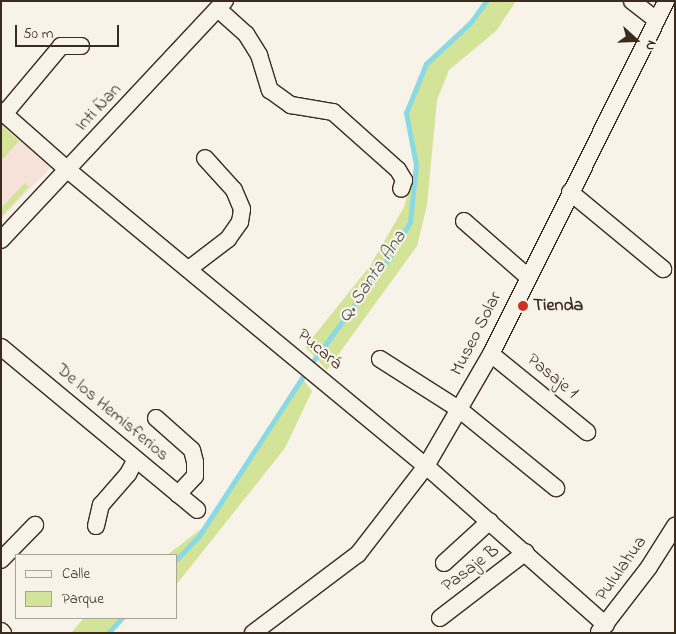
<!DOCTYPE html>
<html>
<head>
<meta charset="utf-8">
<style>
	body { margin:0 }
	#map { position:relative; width:676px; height:634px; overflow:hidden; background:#f7f3e8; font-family:"Indie Flower",sans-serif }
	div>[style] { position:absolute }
	.built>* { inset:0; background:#f6e2d9 }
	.green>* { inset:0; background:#d3e397 }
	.stream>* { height:4.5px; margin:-2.25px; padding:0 2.25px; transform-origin:2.25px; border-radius:2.25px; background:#8adae5 }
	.roads { filter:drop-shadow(1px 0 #3b2a1e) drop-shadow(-1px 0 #3b2a1e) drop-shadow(0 1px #3b2a1e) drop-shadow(0 -1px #3b2a1e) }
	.minor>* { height:16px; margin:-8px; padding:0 8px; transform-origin:8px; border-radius:8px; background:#f7f3e8 }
	.dots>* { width:14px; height:14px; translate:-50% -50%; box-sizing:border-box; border:2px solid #f7f3e8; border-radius:50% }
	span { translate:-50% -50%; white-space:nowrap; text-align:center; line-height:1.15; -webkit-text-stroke:4.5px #f7f3e8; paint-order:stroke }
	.street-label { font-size:18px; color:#3b2a1e }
	.poi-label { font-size:18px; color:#3b2a1e; font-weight:700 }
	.left { translate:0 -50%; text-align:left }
	.water-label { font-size:19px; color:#4f5650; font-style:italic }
	.frame { position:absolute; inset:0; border:2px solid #3b2a1e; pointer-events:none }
	.legend { position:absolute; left:15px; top:554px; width:162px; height:65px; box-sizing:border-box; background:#f7f3e8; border:1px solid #aca397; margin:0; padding:6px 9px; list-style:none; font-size:15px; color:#3b2a1e }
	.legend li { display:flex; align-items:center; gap:10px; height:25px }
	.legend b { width:25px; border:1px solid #aca397 }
	.north { position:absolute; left:611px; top:15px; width:50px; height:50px; -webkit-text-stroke:4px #f7f3e8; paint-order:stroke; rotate:110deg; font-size:14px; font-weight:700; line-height:20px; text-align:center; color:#3b2a1e }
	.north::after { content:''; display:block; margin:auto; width:18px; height:22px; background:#3b2a1e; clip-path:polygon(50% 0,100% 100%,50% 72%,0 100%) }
	.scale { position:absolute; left:15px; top:25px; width:104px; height:22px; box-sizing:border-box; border:2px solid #3b2a1e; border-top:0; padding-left:6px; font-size:15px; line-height:18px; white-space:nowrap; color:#3b2a1e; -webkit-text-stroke:4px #f7f3e8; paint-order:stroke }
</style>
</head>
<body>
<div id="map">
	<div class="built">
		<i style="clip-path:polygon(1px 115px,56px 162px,1px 219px)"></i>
	</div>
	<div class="green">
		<i style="clip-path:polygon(486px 1px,516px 1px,496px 31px,449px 70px,437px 100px,427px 205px,417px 246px,327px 370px,305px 347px,370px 266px,404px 207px,416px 165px,406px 113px,426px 64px,471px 22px)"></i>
		<i style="clip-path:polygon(1px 125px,19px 141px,3px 159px,1px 157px)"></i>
		<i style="clip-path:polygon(25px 183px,29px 187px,1px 217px,1px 208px)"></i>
		<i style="clip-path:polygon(302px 378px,312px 391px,285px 448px,176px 585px,176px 555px,167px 555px,205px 526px)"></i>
		<i style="clip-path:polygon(84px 618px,122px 618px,108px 633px,71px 633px)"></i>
	</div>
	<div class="stream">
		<i style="left:311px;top:364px;width:132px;rotate:-53.7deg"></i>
		<i style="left:389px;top:258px;width:42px;rotate:-59.7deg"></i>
		<i style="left:410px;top:222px;width:57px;rotate:-84deg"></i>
		<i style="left:416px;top:165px;width:53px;rotate:-100.9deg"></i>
		<i style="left:406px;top:113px;width:53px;rotate:-67.8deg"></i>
		<i style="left:426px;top:64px;width:62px;rotate:-43deg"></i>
		<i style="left:471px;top:22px;width:26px;rotate:-54deg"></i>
		<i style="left:176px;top:560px;width:33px;rotate:-46deg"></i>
		<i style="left:199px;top:536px;width:189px;rotate:-56.9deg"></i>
		<i style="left:108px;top:633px;width:21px;rotate:-47deg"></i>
	</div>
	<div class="roads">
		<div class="minor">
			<i style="left:632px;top:1px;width:31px;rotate:38deg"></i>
			<i style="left:218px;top:9px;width:38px;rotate:42deg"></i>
			<i style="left:246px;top:34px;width:25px;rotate:58deg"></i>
			<i style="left:259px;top:55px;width:37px;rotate:73deg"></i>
			<i style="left:270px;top:90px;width:26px;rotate:36deg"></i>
			<i style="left:291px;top:105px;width:43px;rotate:9.5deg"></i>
			<i style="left:333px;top:112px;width:87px;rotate:41.7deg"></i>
			<i style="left:398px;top:170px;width:12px;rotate:59deg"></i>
			<i style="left:404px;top:180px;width:9px;rotate:108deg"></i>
			<i style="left:1px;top:111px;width:91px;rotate:41.4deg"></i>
			<i style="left:69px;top:171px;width:463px;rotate:39.6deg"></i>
			<i style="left:426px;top:466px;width:240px;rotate:41.5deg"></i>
			<i style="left:5px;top:113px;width:87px;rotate:-50.1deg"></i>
			<i style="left:61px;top:46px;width:20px"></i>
			<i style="left:570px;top:192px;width:121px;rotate:39.6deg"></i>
			<i style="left:464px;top:221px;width:85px;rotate:41.2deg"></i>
			<i style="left:1px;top:240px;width:328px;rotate:-46.9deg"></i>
			<i style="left:190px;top:268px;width:48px;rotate:-37.3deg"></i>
			<i style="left:228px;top:239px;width:21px;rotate:-55deg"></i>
			<i style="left:240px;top:222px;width:13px;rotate:-81deg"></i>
			<i style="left:242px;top:209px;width:21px;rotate:-113deg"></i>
			<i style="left:234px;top:190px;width:43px;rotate:-132.2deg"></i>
			<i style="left:1px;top:347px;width:255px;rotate:39.7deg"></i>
			<i style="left:491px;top:354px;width:124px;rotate:39.1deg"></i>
			<i style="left:380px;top:359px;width:95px;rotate:32.5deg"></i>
			<i style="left:460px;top:410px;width:124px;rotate:39.1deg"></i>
			<i style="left:156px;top:418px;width:48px;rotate:41.6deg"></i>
			<i style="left:192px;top:450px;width:12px;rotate:76deg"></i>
			<i style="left:195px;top:462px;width:14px;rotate:90deg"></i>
			<i style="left:195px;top:476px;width:25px;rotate:133deg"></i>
			<i style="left:96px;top:526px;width:22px;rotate:-77deg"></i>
			<i style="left:101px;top:505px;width:41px;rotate:-48.9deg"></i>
			<i style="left:128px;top:474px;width:15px;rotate:-62deg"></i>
			<i style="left:1px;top:560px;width:49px;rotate:-45.8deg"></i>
			<i style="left:444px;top:563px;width:62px;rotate:-42.4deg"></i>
			<i style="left:440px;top:618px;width:108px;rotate:-37.5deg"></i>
			<i style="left:1px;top:631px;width:3px;rotate:45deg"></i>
			<i style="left:599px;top:632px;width:82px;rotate:-52.4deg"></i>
			<i style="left:649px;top:567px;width:49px;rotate:-57.6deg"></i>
			<i style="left:253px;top:633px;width:131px;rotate:-37deg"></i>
			<i style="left:358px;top:554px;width:111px;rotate:-52.3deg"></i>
			<i style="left:426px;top:466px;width:129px;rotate:-59.9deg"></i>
			<i style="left:491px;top:354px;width:394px;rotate:-63.6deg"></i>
		</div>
	</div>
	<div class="dots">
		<i style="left:523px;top:306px;background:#c8321e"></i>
	</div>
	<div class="street-label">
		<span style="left:99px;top:108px;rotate:-47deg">Inti Ñan</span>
		<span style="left:477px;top:334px;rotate:-63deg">Museo Solar</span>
		<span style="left:319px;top:350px;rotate:40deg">Pucará</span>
		<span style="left:552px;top:377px;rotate:39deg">Pasaje 1</span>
		<span style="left:112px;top:413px;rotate:40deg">De los Hemisferios</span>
		<span style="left:471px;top:569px;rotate:-37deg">Pasaje B</span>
		<span style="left:622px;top:569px;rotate:-55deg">Pululahua</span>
	</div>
	<div class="poi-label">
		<span class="left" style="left:533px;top:306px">Tienda</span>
	</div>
	<div class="water-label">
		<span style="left:373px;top:277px;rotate:-56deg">Q. Santa Ana</span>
	</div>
	<div class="frame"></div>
	<ul class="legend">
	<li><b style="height:6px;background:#f7f3e8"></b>Calle</li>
	<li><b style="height:14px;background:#d3e397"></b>Parque</li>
	</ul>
	<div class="north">N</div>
	<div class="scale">50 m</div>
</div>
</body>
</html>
